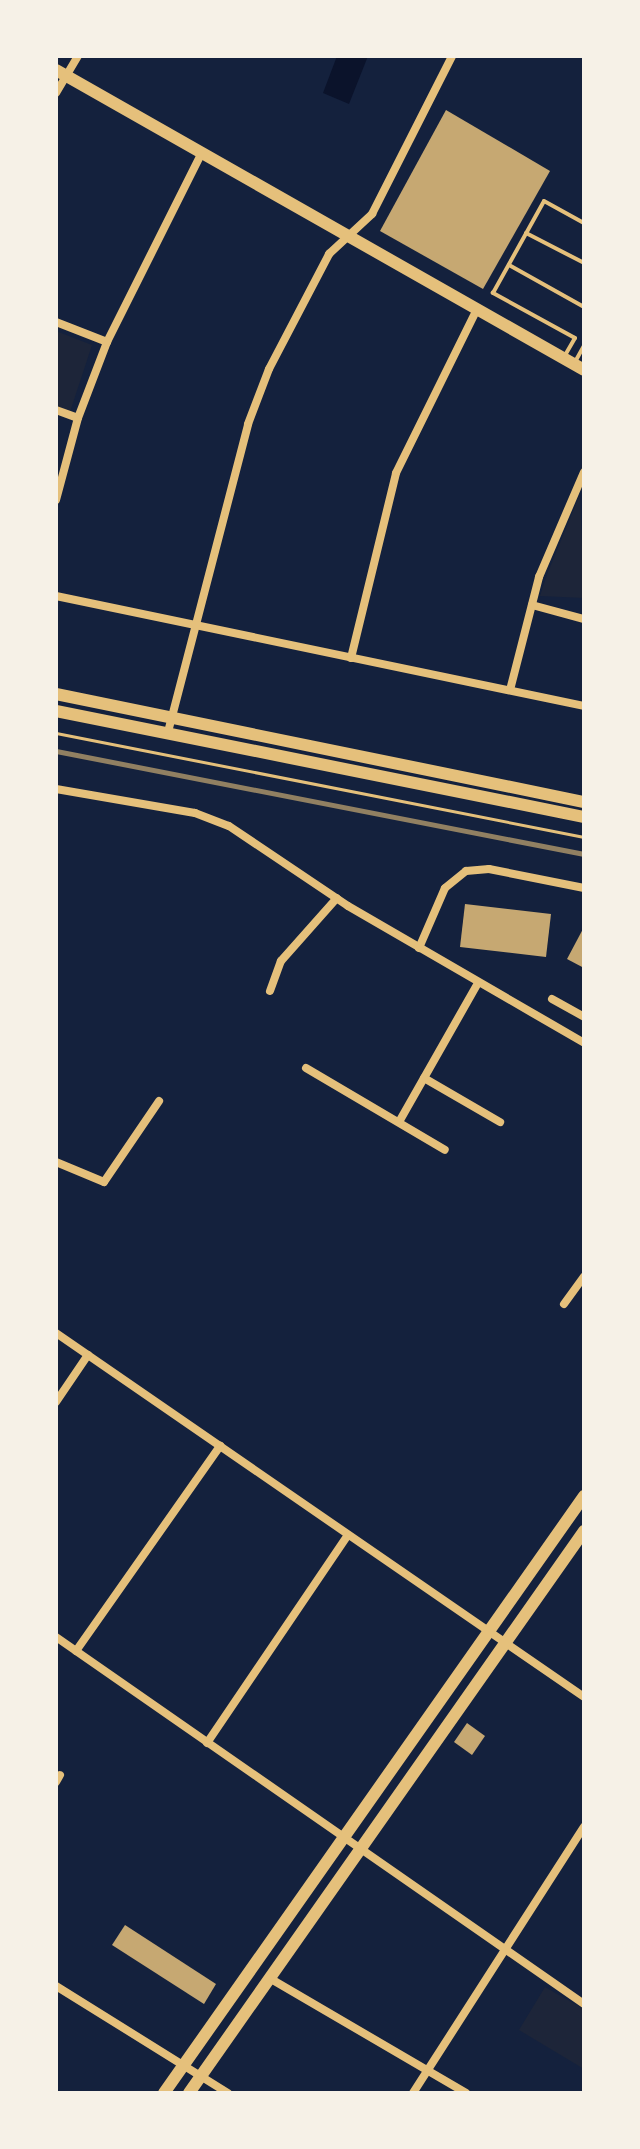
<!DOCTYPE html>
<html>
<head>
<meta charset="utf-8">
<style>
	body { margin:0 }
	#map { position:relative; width:640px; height:2149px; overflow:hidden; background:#14213d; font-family:Mulish,sans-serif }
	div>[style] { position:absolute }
	.green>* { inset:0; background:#1d2539 }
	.water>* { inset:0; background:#0b132b }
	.building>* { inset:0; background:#c6a872 }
	.path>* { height:3px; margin:-1.5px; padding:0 1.5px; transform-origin:1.5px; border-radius:1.5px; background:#e5c07b }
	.service>* { height:4px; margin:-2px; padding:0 2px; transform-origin:2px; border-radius:2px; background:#e5c07b }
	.minor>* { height:8px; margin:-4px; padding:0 4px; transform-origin:4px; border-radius:4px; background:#e5c07b }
	.secondary>* { height:12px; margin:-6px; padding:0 6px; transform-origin:6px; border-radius:6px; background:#e5c07b }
	.rail>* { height:5px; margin:-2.5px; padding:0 2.5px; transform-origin:2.5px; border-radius:2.5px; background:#918062 }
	span { translate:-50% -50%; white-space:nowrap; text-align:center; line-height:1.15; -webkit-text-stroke:8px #f6f1e7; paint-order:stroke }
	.frame { position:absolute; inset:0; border:58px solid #f6f1e7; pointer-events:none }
</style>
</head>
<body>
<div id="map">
	<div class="green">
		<i style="clip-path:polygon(56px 331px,92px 345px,70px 412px,56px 406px)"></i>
		<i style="clip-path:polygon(580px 494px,584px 598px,540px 596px,548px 572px)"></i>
		<i style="clip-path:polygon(545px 1987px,584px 2009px,584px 2069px,519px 2030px)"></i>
	</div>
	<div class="water">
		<i style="clip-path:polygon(337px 56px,368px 56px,349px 104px,323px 93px)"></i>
	</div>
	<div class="building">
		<i style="clip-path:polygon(446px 110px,550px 171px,483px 289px,380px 231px)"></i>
		<i style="clip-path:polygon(465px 904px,551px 914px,546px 957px,460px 947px)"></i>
		<i style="clip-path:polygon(584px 927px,584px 968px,567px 959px)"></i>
		<i style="clip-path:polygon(467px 1723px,485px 1736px,472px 1755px,454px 1742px)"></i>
		<i style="clip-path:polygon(125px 1925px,216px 1984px,204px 2004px,112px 1945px)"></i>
	</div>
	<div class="path">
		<i style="left:56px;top:733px;width:538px;rotate:11.14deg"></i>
	</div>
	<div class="service">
		<i style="left:526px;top:233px;width:65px;rotate:27.3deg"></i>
		<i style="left:509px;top:265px;width:86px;rotate:29.2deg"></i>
		<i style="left:564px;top:357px;width:22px;rotate:-60deg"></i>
		<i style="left:575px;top:338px;width:94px;rotate:-151.2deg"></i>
		<i style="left:493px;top:293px;width:105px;rotate:-61deg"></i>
		<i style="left:544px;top:201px;width:46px;rotate:28.8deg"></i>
		<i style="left:575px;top:362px;width:18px;rotate:-61deg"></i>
	</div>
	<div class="minor">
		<i style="left:56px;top:93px;width:43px;rotate:-59.3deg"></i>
		<i style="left:56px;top:322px;width:55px;rotate:21.4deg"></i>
		<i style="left:56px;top:410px;width:23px;rotate:20deg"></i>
		<i style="left:56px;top:500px;width:85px;rotate:-75deg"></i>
		<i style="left:78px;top:418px;width:81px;rotate:-69.1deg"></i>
		<i style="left:107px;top:342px;width:210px;rotate:-63.4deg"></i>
		<i style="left:56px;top:596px;width:539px;rotate:11.77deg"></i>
		<i style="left:532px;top:605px;width:54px;rotate:15.1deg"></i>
		<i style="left:351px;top:658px;width:190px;rotate:-76.3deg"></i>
		<i style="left:396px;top:473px;width:181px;rotate:-63.7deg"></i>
		<i style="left:510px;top:690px;width:117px;rotate:-75.6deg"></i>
		<i style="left:539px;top:577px;width:114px;rotate:-66.8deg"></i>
		<i style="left:168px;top:732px;width:318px;rotate:-75.4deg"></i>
		<i style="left:248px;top:424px;width:59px;rotate:-69.1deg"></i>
		<i style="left:269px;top:369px;width:130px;rotate:-62.4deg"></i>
		<i style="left:329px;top:254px;width:59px;rotate:-42.9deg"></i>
		<i style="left:372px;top:214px;width:177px;rotate:-63.1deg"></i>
		<i style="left:56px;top:789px;width:141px;rotate:9.8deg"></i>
		<i style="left:195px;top:813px;width:36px;rotate:21deg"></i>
		<i style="left:229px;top:826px;width:143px;rotate:33.9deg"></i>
		<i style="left:348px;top:906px;width:273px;rotate:30.1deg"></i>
		<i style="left:419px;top:948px;width:65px;rotate:-66.6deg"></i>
		<i style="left:445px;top:888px;width:27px;rotate:-39deg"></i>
		<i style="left:466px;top:871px;width:23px;rotate:-5deg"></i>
		<i style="left:489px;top:869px;width:97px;rotate:11.3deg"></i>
		<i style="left:270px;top:991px;width:32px;rotate:-70deg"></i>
		<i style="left:281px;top:961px;width:84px;rotate:-48.4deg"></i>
		<i style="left:552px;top:999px;width:37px;rotate:29deg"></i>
		<i style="left:306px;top:1068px;width:161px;rotate:30.5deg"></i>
		<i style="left:424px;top:1078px;width:88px;rotate:30.1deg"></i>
		<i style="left:399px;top:1122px;width:160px;rotate:-60.4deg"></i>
		<i style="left:56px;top:1162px;width:52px;rotate:22.6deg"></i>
		<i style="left:104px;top:1182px;width:98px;rotate:-55.8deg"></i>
		<i style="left:564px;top:1304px;width:34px;rotate:-54deg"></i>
		<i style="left:56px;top:1333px;width:641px;rotate:34.58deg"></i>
		<i style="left:56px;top:1402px;width:57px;rotate:-55.8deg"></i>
		<i style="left:56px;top:1637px;width:643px;rotate:34.8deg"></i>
		<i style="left:76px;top:1651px;width:251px;rotate:-54.9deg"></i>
		<i style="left:207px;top:1743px;width:251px;rotate:-55.9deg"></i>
		<i style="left:56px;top:1782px;width:8px;rotate:-60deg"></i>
		<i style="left:271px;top:1979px;width:226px;rotate:30.3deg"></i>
		<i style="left:56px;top:1986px;width:203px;rotate:31.9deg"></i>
		<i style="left:413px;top:2093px;width:316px;rotate:-57.3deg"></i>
	</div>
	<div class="secondary">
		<i style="left:56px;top:70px;width:607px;rotate:29.6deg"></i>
		<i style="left:56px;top:694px;width:539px;rotate:11.56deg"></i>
		<i style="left:56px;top:711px;width:539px;rotate:11.35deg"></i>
		<i style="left:164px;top:2093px;width:730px;rotate:-54.87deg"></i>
		<i style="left:189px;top:2093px;width:687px;rotate:-54.9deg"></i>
	</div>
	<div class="rail">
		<i style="left:56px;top:751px;width:538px;rotate:11.04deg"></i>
	</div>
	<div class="frame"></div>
</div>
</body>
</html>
